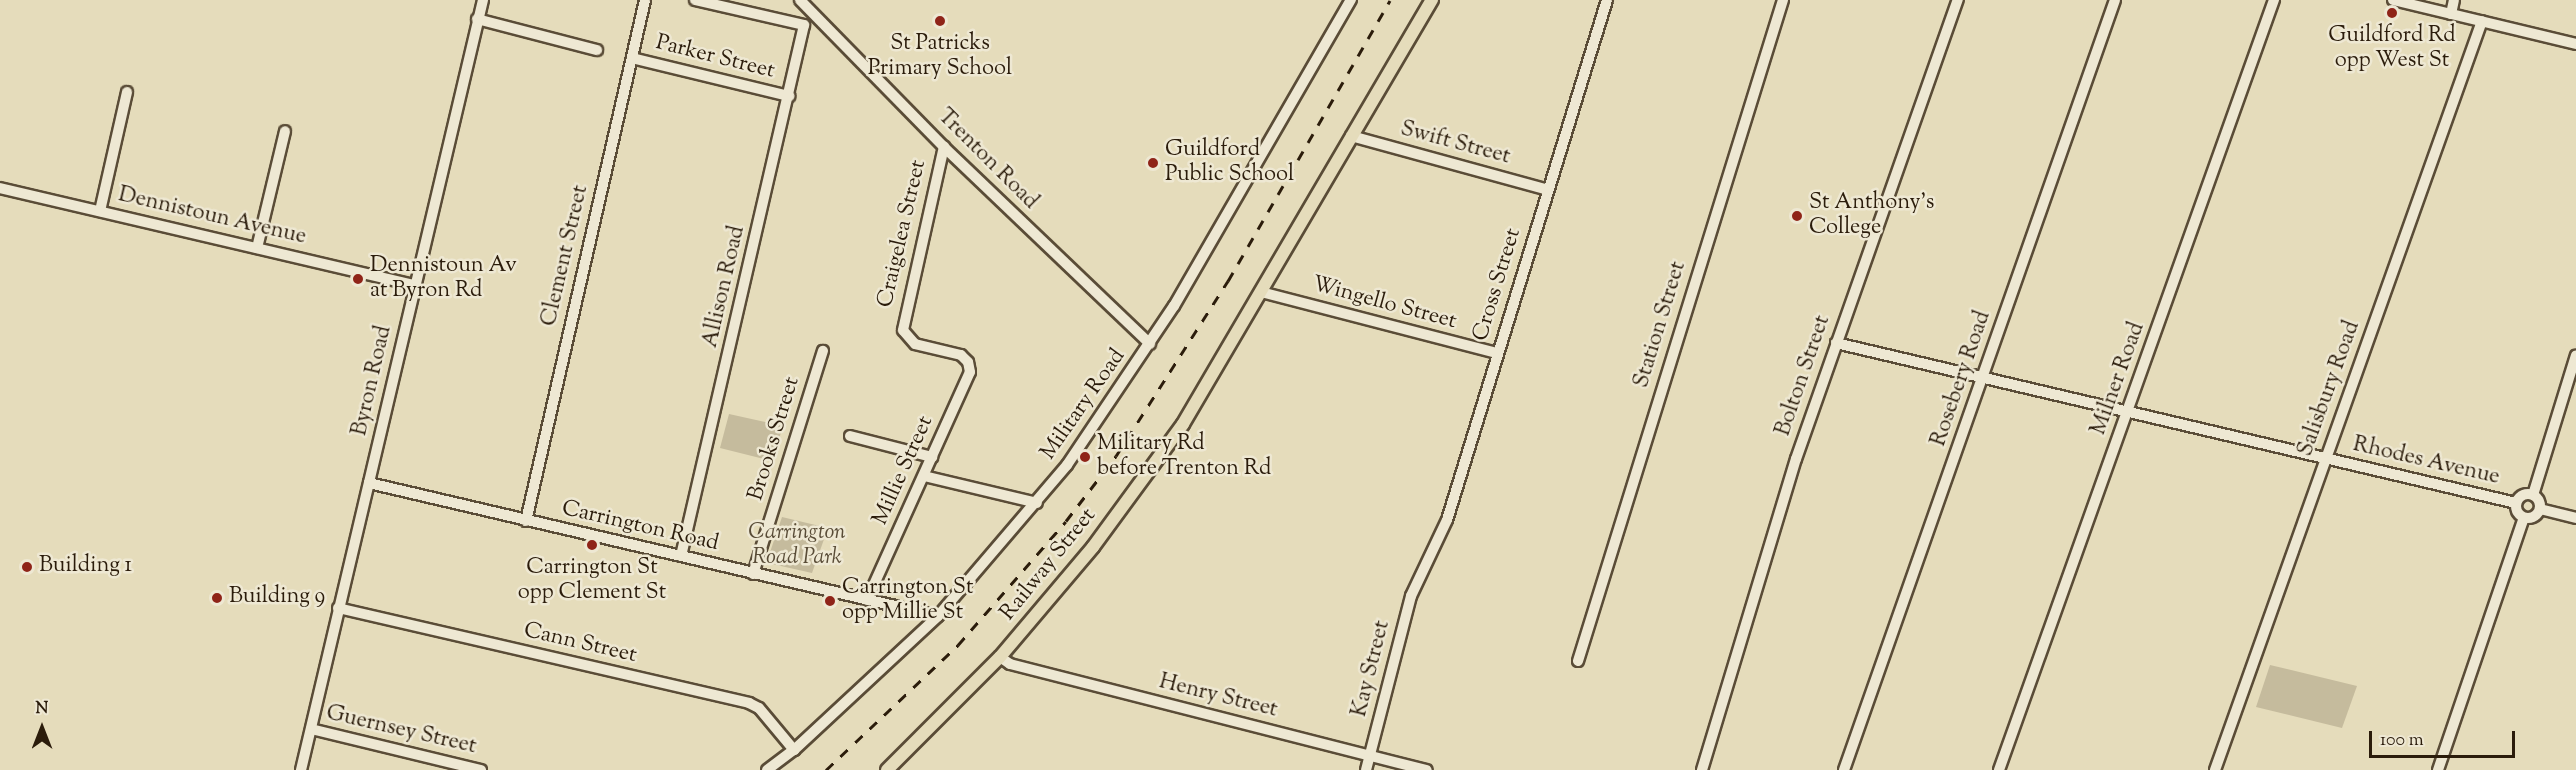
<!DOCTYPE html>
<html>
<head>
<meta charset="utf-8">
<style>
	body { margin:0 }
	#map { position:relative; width:2576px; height:770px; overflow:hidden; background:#e5dcbb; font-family:"Sorts Mill Goudy",serif }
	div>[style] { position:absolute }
	.green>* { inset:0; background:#c5bb9d }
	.roads { filter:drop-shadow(2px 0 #5a4c37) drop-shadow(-2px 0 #5a4c37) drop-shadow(0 2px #5a4c37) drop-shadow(0 -2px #5a4c37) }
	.minor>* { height:10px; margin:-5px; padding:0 5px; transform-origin:5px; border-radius:5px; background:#eee8d3 }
	.minor>.ring { margin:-5px; padding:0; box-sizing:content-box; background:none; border:10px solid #eee8d3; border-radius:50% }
	.major>* { height:12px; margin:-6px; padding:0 6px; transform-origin:6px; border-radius:6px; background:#e5dcbb }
	.rail>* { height:3px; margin-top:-1.5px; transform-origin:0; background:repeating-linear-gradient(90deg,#2b1c0b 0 10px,transparent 0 20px) }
	.dots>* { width:16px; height:16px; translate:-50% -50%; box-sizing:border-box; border:3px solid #eee8d3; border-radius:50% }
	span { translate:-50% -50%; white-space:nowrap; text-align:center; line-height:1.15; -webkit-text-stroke:5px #eee8d3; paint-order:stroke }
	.poi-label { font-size:22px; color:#2b1c0b }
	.left { translate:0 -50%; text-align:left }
	.street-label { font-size:22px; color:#2b1c0b }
	.park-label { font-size:22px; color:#594c37; font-style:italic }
	.north { position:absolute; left:12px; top:698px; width:60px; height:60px; -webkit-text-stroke:4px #eee8d3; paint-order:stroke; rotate:0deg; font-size:16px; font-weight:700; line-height:24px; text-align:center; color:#2b1c0b }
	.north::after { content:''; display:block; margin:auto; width:21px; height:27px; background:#2b1c0b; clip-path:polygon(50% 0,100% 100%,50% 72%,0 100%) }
	.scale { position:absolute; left:2369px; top:731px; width:146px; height:27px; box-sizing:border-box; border:3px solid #2b1c0b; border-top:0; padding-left:8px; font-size:18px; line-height:21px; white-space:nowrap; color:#2b1c0b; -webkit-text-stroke:4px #eee8d3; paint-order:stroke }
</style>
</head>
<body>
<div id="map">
	<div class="green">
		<i style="clip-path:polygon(729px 414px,783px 426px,772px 461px,720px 448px)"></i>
		<i style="clip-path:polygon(782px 517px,828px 528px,812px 573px,772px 564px,768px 558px)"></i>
		<i style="clip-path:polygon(2270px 665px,2357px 686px,2342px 728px,2256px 707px)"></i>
	</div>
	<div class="roads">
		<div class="minor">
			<i style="left:695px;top:0;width:112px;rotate:12.9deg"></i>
			<i style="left:800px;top:0;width:206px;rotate:45.6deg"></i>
			<i style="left:944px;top:147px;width:285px;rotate:43.7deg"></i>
			<i style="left:2393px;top:0;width:188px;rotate:13.5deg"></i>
			<i style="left:2451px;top:14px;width:14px;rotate:-78deg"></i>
			<i style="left:477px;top:19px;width:124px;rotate:14.5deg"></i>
			<i style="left:632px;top:58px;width:162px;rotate:13.6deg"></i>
			<i style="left:1351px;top:136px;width:204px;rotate:15.3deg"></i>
			<i style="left:0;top:188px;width:426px;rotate:13.2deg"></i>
			<i style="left:100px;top:211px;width:122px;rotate:-77.2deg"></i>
			<i style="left:257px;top:248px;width:120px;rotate:-76.5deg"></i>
			<i style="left:1261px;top:292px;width:244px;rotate:14.5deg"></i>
			<i style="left:1836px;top:343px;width:699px;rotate:13.24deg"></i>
			<i style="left:850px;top:436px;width:85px;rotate:14.4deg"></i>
			<i style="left:924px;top:476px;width:116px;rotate:13.4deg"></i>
			<i style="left:369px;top:483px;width:584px;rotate:13.16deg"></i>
			<i class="ring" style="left:2516px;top:494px;width:14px;height:14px"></i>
			<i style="left:2533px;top:495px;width:146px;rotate:-72.9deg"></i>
			<i style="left:2540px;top:509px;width:37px;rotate:14deg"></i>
			<i style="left:526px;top:521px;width:534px;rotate:-77.13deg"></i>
			<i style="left:681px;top:556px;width:545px;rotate:-76.96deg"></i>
			<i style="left:753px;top:574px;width:234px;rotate:-72.6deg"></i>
			<i style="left:867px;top:600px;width:250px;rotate:-65.7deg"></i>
			<i style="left:970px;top:372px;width:10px;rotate:-101deg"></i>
			<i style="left:968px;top:362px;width:10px;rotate:-135deg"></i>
			<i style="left:961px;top:355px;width:47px;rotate:-166.6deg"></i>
			<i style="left:915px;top:344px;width:18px;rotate:-131deg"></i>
			<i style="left:903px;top:330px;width:188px;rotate:-77.4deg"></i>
			<i style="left:338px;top:608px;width:422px;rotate:13deg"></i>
			<i style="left:749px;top:703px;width:11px;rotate:27deg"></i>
			<i style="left:759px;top:708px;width:55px;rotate:50.2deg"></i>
			<i style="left:1000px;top:657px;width:12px;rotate:35deg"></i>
			<i style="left:1010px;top:664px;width:430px;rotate:14.3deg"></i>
			<i style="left:1578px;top:661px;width:692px;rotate:-72.77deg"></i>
			<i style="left:311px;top:729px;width:175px;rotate:13.6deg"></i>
			<i style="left:301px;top:770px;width:791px;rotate:-76.7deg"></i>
			<i style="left:767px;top:770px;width:34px;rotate:-37deg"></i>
			<i style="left:794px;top:750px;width:197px;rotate:-42.9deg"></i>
			<i style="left:938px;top:616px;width:199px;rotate:-49.5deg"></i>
			<i style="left:1067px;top:465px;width:192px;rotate:-56.1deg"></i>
			<i style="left:1174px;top:306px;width:354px;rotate:-60deg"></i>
			<i style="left:1366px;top:770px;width:180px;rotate:-75.5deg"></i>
			<i style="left:1411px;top:596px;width:84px;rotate:-64.7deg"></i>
			<i style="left:1447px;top:520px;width:544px;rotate:-72.9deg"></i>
			<i style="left:1702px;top:770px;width:325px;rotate:-73.2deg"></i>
			<i style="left:1796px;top:459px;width:487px;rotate:-70.6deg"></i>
			<i style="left:1844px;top:770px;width:816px;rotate:-70.61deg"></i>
			<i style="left:1999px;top:770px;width:818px;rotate:-70.35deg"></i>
			<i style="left:2215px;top:770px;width:795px;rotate:-70.38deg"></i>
			<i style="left:2438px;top:770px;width:266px;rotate:-71.2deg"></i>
		</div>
		<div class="major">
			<i style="left:887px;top:770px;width:160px;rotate:-45deg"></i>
			<i style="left:1000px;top:657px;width:144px;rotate:-49.8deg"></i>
			<i style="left:1093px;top:547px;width:152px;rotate:-53.8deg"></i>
			<i style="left:1183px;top:424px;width:492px;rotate:-59.6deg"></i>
		</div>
	</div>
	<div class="rail">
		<i style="left:826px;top:770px;width:182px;rotate:-43.4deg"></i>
		<i style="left:958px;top:645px;width:164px;rotate:-48.9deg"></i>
		<i style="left:1066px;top:521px;width:82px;rotate:-52.4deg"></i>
		<i style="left:1116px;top:456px;width:208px;rotate:-57.4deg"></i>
		<i style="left:1228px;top:281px;width:324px;rotate:-60deg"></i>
	</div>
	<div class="dots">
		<i style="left:2392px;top:13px;background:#8f2418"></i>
		<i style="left:940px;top:21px;background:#8f2418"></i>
		<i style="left:1153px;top:163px;background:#8f2418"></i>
		<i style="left:1797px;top:216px;background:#8f2418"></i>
		<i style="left:358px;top:279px;background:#8f2418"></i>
		<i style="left:1085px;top:457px;background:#8f2418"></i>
		<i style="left:592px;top:545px;background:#8f2418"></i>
		<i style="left:27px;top:567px;background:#8f2418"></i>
		<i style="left:217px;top:598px;background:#8f2418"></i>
		<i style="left:830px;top:601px;background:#8f2418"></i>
	</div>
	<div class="poi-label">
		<span style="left:2392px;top:49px">Guildford Rd<br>opp West St</span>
		<span style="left:940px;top:57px">St Patricks<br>Primary School</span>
		<span class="left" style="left:1165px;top:163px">Guildford<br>Public School</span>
		<span class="left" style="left:1809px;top:216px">St Anthony's<br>College</span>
		<span class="left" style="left:370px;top:279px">Dennistoun Av<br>at Byron Rd</span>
		<span class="left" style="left:1097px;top:457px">Military Rd<br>before Trenton Rd</span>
		<span class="left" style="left:39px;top:567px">Building 1</span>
		<span style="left:592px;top:581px">Carrington St<br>opp Clement St</span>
		<span class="left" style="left:842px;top:601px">Carrington St<br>opp Millie St</span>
		<span class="left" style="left:229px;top:598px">Building 9</span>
	</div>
	<div class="street-label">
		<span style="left:715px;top:58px;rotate:14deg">Parker Street</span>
		<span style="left:1455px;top:144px;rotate:15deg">Swift Street</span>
		<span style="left:987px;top:160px;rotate:45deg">Trenton Road</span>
		<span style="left:212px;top:217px;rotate:13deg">Dennistoun Avenue</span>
		<span style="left:903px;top:234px;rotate:-77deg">Craigelea Street</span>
		<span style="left:566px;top:256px;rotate:-77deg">Clement Street</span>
		<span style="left:1498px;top:285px;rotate:-73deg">Cross Street</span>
		<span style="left:725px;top:287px;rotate:-77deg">Allison Road</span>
		<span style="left:1384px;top:304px;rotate:15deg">Wingello Street</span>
		<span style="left:1661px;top:325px;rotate:-73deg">Station Street</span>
		<span style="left:1804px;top:376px;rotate:-71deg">Bolton Street</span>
		<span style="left:1962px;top:379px;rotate:-71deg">Rosebery Road</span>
		<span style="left:2119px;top:379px;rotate:-70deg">Milner Road</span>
		<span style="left:373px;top:381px;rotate:-77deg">Byron Road</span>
		<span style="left:2330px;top:389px;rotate:-70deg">Salisbury Road</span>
		<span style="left:1084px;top:405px;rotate:-55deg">Military Road</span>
		<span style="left:775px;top:439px;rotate:-73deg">Brooks Street</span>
		<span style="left:2426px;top:462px;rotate:13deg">Rhodes Avenue</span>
		<span style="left:904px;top:471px;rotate:-66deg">Millie Street</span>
		<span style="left:640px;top:527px;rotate:13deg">Carrington Road</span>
		<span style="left:1049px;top:565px;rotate:-51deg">Railway Street</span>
		<span style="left:580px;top:644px;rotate:13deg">Cann Street</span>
		<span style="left:1372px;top:669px;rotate:-76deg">Kay Street</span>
		<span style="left:1218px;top:697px;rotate:14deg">Henry Street</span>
		<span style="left:401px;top:731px;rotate:13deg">Guernsey Street</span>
	</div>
	<div class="park-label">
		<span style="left:797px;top:546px">Carrington<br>Road Park</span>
	</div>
	<div class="north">N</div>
	<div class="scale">100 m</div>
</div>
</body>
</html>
